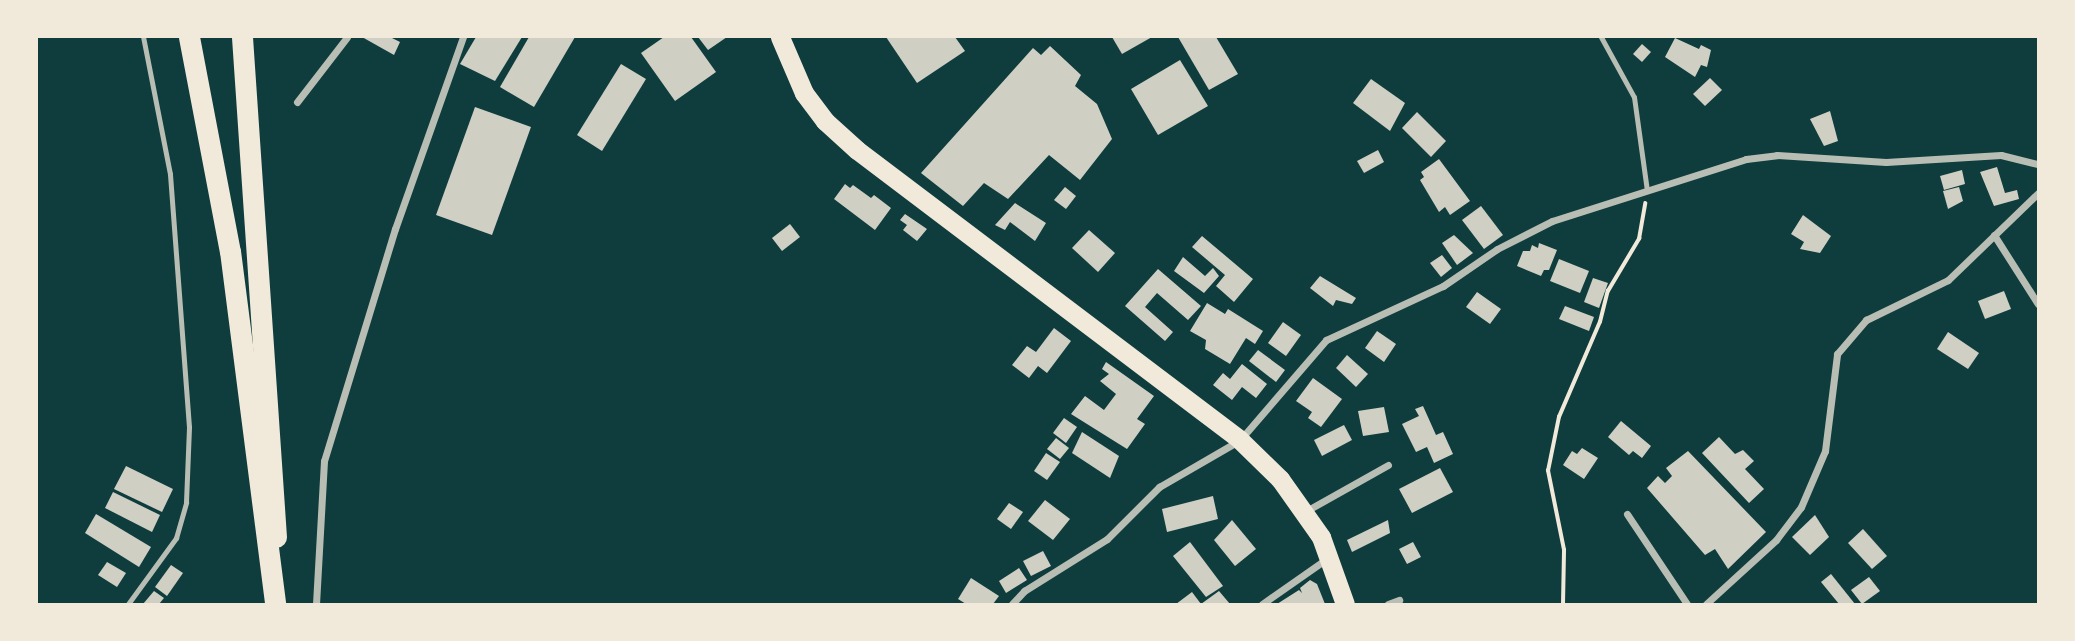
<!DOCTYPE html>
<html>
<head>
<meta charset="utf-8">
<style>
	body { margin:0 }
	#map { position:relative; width:2075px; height:641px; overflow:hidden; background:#0f3d3e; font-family:Raleway,sans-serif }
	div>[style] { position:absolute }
	.building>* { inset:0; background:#cfcfc3 }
	.path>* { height:3.5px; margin:-1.75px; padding:0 1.75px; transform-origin:1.75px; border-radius:1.75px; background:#f1e9da }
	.service>* { height:5px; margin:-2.5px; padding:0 2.5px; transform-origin:2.5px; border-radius:2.5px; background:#b8beb3 }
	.minor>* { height:7px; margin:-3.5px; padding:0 3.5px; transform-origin:3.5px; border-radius:3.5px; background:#b8beb3 }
	.trunk>* { height:19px; margin:-9.5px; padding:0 9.5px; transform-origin:9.5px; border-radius:9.5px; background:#f1e9da }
	.motorway>* { height:21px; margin:-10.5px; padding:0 10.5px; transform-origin:10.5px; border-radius:10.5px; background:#f1e9da }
	span { translate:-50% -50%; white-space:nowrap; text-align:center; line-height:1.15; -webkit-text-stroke:7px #f1e9da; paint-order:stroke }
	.frame { position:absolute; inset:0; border:38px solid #f1e9da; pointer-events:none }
</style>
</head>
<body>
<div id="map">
	<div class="building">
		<i style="clip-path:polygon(362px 37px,390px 37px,400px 42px,394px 55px)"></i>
		<i style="clip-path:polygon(476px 37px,522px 37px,495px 81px,460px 64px)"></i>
		<i style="clip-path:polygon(529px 37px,575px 37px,534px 107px,500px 87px)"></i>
		<i style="clip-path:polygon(664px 37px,691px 37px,716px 72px,675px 101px,641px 53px)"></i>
		<i style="clip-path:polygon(698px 37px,727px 37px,708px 50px)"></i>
		<i style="clip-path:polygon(886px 37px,955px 37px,965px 51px,917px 83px)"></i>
		<i style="clip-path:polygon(1112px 37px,1152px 37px,1122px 54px)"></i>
		<i style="clip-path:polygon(1178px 37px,1216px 37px,1238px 74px,1209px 90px)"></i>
		<i style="clip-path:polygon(1675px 38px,1699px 49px,1701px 45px,1711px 50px,1707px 67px,1701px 65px,1695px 77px,1665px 57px)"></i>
		<i style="clip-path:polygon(1642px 44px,1651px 52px,1642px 62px,1633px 54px)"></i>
		<i style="clip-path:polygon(1050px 46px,1081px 75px,1075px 86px,1097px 104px,1112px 139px,1080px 180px,1049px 155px,1008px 199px,984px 183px,963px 206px,921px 173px,1033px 48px,1041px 55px)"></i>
		<i style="clip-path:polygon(1180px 60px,1208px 106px,1158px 135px,1131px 89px)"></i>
		<i style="clip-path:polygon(621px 64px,646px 79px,602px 151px,577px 135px)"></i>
		<i style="clip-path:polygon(1710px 78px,1722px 90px,1705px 106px,1693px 94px)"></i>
		<i style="clip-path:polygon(1371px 79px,1405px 103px,1390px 131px,1353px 103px)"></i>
		<i style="clip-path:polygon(475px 107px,531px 127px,492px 235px,436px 215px)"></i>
		<i style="clip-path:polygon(1830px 111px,1838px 141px,1824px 146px,1810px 119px)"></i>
		<i style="clip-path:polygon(1417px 112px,1446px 141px,1431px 157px,1402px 128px)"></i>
		<i style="clip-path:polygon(1378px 150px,1384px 162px,1364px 173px,1357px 161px)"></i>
		<i style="clip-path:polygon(1439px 159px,1470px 201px,1450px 215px,1445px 207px,1439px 212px,1420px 180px,1424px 177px,1421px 172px)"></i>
		<i style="clip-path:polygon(1997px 167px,2005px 193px,2017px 190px,2019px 199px,1994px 206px,1980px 172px)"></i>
		<i style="clip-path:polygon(1962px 170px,1965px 184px,1944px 190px,1940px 176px)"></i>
		<i style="clip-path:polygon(845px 184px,850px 188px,853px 185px,871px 198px,874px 195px,891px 208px,875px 230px,834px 199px)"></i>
		<i style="clip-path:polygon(1065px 187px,1076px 196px,1066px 209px,1054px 200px)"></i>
		<i style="clip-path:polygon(1959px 187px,1963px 201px,1948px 209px,1943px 191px)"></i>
		<i style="clip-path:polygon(1015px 203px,1046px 223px,1035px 241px,1010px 222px,1005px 230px,995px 225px)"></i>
		<i style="clip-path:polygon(1481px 206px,1503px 235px,1484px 249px,1462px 220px)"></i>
		<i style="clip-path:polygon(905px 214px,927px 229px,917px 241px,903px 230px,907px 225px,900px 220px)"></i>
		<i style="clip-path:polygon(1803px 215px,1831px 236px,1820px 253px,1800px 249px,1804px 242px,1791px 234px)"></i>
		<i style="clip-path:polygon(790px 224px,800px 237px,782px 251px,772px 238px)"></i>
		<i style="clip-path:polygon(1089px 230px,1115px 253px,1098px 272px,1072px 248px)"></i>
		<i style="clip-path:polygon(1454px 235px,1473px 253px,1457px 265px,1442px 243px)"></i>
		<i style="clip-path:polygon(1202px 236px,1253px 279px,1234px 302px,1216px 286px,1225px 275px,1192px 247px)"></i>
		<i style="clip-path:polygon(1539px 243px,1557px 250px,1549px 270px,1544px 270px,1541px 276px,1517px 266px,1523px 251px,1530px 251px,1532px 245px,1538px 248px)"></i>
		<i style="clip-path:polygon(1442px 255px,1452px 268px,1441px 277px,1430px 263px)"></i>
		<i style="clip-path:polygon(1183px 257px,1205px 276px,1213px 268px,1219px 276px,1204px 293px,1174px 271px)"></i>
		<i style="clip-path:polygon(1559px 259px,1589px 271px,1580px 293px,1550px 281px)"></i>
		<i style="clip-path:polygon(1158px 269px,1201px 306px,1188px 320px,1157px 293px,1145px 307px,1173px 332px,1165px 341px,1125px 306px)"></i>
		<i style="clip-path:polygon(1320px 276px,1356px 298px,1352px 304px,1336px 300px,1333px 306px,1310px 288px)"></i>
		<i style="clip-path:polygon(1593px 278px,1608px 283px,1599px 308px,1584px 302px)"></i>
		<i style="clip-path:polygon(2004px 291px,2011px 309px,1985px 319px,1978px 301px)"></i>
		<i style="clip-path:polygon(1477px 292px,1501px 309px,1490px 324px,1466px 307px)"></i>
		<i style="clip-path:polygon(1207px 303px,1225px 314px,1228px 309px,1263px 331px,1255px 344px,1246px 338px,1230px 364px,1205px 349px,1206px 340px,1190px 331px)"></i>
		<i style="clip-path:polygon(1565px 306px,1594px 317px,1589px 331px,1559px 319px)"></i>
		<i style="clip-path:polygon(1283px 322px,1301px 335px,1286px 356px,1268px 343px)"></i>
		<i style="clip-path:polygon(1054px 328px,1071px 341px,1047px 373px,1038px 366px,1029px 378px,1012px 365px,1027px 346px,1036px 352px)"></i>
		<i style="clip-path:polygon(1377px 331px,1396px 344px,1384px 362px,1365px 348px)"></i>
		<i style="clip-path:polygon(1948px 332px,1979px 353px,1968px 369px,1937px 349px)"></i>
		<i style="clip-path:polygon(1258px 350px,1285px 370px,1276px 382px,1249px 361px)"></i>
		<i style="clip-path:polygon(1347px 355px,1368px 374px,1356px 387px,1336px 368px)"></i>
		<i style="clip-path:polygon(1106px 362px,1154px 396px,1137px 419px,1145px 424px,1127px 449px,1071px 414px,1085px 396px,1104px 410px,1116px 394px,1100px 381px,1109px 374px,1102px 369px)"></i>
		<i style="clip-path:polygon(1242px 364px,1267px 384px,1256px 398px,1242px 387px,1232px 400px,1213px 385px,1223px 373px,1230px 379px)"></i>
		<i style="clip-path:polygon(1313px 378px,1342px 399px,1321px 427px,1308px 418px,1312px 412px,1296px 401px)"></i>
		<i style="clip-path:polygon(1423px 406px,1436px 435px,1443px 432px,1453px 454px,1434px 463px,1427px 447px,1416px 452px,1402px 424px,1419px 416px,1415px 409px)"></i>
		<i style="clip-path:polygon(1384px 407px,1389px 432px,1363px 436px,1358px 411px)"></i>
		<i style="clip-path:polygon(1064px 418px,1077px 427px,1066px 443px,1053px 433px)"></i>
		<i style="clip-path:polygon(1621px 421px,1651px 446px,1642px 458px,1633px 451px,1629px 455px,1608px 437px)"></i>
		<i style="clip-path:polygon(1344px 425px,1352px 440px,1322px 456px,1314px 440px)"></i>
		<i style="clip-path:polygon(1082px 432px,1119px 456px,1110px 478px,1072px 453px)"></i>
		<i style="clip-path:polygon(1719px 437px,1735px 454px,1743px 450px,1754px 461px,1745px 469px,1764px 489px,1749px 503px,1702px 453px)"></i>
		<i style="clip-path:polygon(1056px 438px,1069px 448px,1060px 459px,1047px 449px)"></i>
		<i style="clip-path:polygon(1582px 448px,1598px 458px,1584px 479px,1563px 465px,1572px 451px,1577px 454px)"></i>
		<i style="clip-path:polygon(1688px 451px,1766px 532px,1728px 569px,1715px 549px,1705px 555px,1647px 488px,1658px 476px,1665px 483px,1672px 476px,1666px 468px)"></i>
		<i style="clip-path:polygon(1046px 453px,1060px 462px,1047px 480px,1034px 471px)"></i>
		<i style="clip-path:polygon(126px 466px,173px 489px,162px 512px,114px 489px)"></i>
		<i style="clip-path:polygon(1440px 468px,1453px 492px,1412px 513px,1399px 489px)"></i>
		<i style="clip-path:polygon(113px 492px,160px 515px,152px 532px,105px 508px)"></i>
		<i style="clip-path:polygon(1213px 496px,1218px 519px,1167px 532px,1162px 509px)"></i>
		<i style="clip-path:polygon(1045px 500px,1070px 519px,1053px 540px,1028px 521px)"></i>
		<i style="clip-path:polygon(1009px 503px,1023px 512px,1011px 529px,997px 519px)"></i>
		<i style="clip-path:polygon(96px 514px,151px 547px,139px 567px,85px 533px)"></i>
		<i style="clip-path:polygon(1815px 515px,1829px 537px,1810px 555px,1792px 537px)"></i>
		<i style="clip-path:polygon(1232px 520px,1256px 549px,1235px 566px,1214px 540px)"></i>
		<i style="clip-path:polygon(1388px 520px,1390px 533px,1352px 552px,1347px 540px)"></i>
		<i style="clip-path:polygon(1863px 529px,1887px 556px,1872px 569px,1848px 543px)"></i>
		<i style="clip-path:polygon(1190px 542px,1223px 586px,1206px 597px,1173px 556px)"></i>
		<i style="clip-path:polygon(1413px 542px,1421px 557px,1407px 564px,1399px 549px)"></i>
		<i style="clip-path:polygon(1043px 551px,1051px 566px,1031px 576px,1023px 561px)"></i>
		<i style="clip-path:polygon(107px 562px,126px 573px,117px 587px,98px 575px)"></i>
		<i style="clip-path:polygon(171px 565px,183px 573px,167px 596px,155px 587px)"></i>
		<i style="clip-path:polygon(1019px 568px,1027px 580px,1006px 593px,999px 581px)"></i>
		<i style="clip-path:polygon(1831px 574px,1855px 604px,1839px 604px,1821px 582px)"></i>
		<i style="clip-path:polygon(1869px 577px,1880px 591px,1862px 604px,1851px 590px)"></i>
		<i style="clip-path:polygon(971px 578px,999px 596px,993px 604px,966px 604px,958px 599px)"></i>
		<i style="clip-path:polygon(1310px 580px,1317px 584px,1325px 604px,1277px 604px,1299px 590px,1302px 593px,1300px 588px)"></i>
		<i style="clip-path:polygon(154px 591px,164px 598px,159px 604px,143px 604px)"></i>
		<i style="clip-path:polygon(1219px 591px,1230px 604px,1176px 604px,1192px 592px,1201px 604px)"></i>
	</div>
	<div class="path">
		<i style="left:1563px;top:604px;width:54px;rotate:-88.9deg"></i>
		<i style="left:1564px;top:550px;width:81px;rotate:-101.4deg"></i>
		<i style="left:1548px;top:471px;width:55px;rotate:-78.5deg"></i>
		<i style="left:1559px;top:417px;width:103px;rotate:-66.7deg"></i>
		<i style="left:1600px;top:322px;width:32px;rotate:-76deg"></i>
		<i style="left:1608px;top:291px;width:61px;rotate:-59.2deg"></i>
		<i style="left:1639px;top:239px;width:36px;rotate:-80deg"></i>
	</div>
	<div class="service">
		<i style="left:1601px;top:37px;width:68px;rotate:61.2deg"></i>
		<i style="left:1634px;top:97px;width:95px;rotate:82.1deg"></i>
		<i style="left:128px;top:604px;width:82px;rotate:-54deg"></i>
		<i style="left:176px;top:538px;width:37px;rotate:-74deg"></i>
		<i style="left:186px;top:502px;width:75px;rotate:-87.7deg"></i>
		<i style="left:189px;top:427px;width:254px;rotate:-94.3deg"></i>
		<i style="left:170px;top:174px;width:140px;rotate:-101.1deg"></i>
	</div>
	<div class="minor">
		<i style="left:297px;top:102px;width:82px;rotate:-52.4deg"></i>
		<i style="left:1994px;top:235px;width:82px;rotate:57.5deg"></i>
		<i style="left:1306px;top:511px;width:94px;rotate:-29.3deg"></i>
		<i style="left:1627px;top:514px;width:108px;rotate:56.3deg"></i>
		<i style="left:316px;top:604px;width:143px;rotate:-86.8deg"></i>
		<i style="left:324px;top:461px;width:243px;rotate:-73deg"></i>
		<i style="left:395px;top:229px;width:204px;rotate:-70.5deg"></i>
		<i style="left:1012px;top:604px;width:18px;rotate:-47deg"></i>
		<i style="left:1024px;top:591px;width:98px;rotate:-32.1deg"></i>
		<i style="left:1107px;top:539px;width:74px;rotate:-45deg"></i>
		<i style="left:1159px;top:487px;width:94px;rotate:-30.1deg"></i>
		<i style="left:1240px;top:440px;width:132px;rotate:-49.3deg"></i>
		<i style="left:1326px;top:340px;width:129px;rotate:-24.8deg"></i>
		<i style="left:1443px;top:286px;width:65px;rotate:-34.4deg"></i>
		<i style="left:1497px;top:249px;width:62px;rotate:-27deg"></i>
		<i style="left:1552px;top:221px;width:204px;rotate:-17.7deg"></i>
		<i style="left:1746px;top:159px;width:31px;rotate:-7deg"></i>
		<i style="left:1777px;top:155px;width:109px;rotate:3.7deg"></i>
		<i style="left:1886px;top:162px;width:115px;rotate:-3.5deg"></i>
		<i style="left:2001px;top:155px;width:38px;rotate:14deg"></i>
		<i style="left:1262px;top:604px;width:80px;rotate:-34.9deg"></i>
		<i style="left:1388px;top:604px;width:12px;rotate:-20deg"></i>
		<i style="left:1706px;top:604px;width:95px;rotate:-42.4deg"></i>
		<i style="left:1776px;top:540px;width:41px;rotate:-52.9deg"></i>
		<i style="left:1801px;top:507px;width:61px;rotate:-66.8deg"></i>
		<i style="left:1825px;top:451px;width:98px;rotate:-82.9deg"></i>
		<i style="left:1837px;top:354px;width:45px;rotate:-49.5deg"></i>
		<i style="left:1866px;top:320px;width:91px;rotate:-26deg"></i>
		<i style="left:1948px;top:280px;width:125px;rotate:-44deg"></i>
	</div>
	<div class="trunk">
		<i style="left:780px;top:37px;width:61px;rotate:66.8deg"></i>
		<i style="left:804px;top:93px;width:35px;rotate:53deg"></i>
		<i style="left:825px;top:121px;width:43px;rotate:42.2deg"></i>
		<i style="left:857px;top:150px;width:480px;rotate:37.1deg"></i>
		<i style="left:1240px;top:440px;width:56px;rotate:44.3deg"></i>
		<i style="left:1280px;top:479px;width:71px;rotate:54.7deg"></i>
		<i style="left:1321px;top:537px;width:71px;rotate:70.3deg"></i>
	</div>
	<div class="motorway">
		<i style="left:189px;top:37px;width:218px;rotate:79.2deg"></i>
		<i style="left:230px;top:251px;width:356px;rotate:82.7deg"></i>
		<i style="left:242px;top:37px;width:501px;rotate:86.11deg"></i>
	</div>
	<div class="frame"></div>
</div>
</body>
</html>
